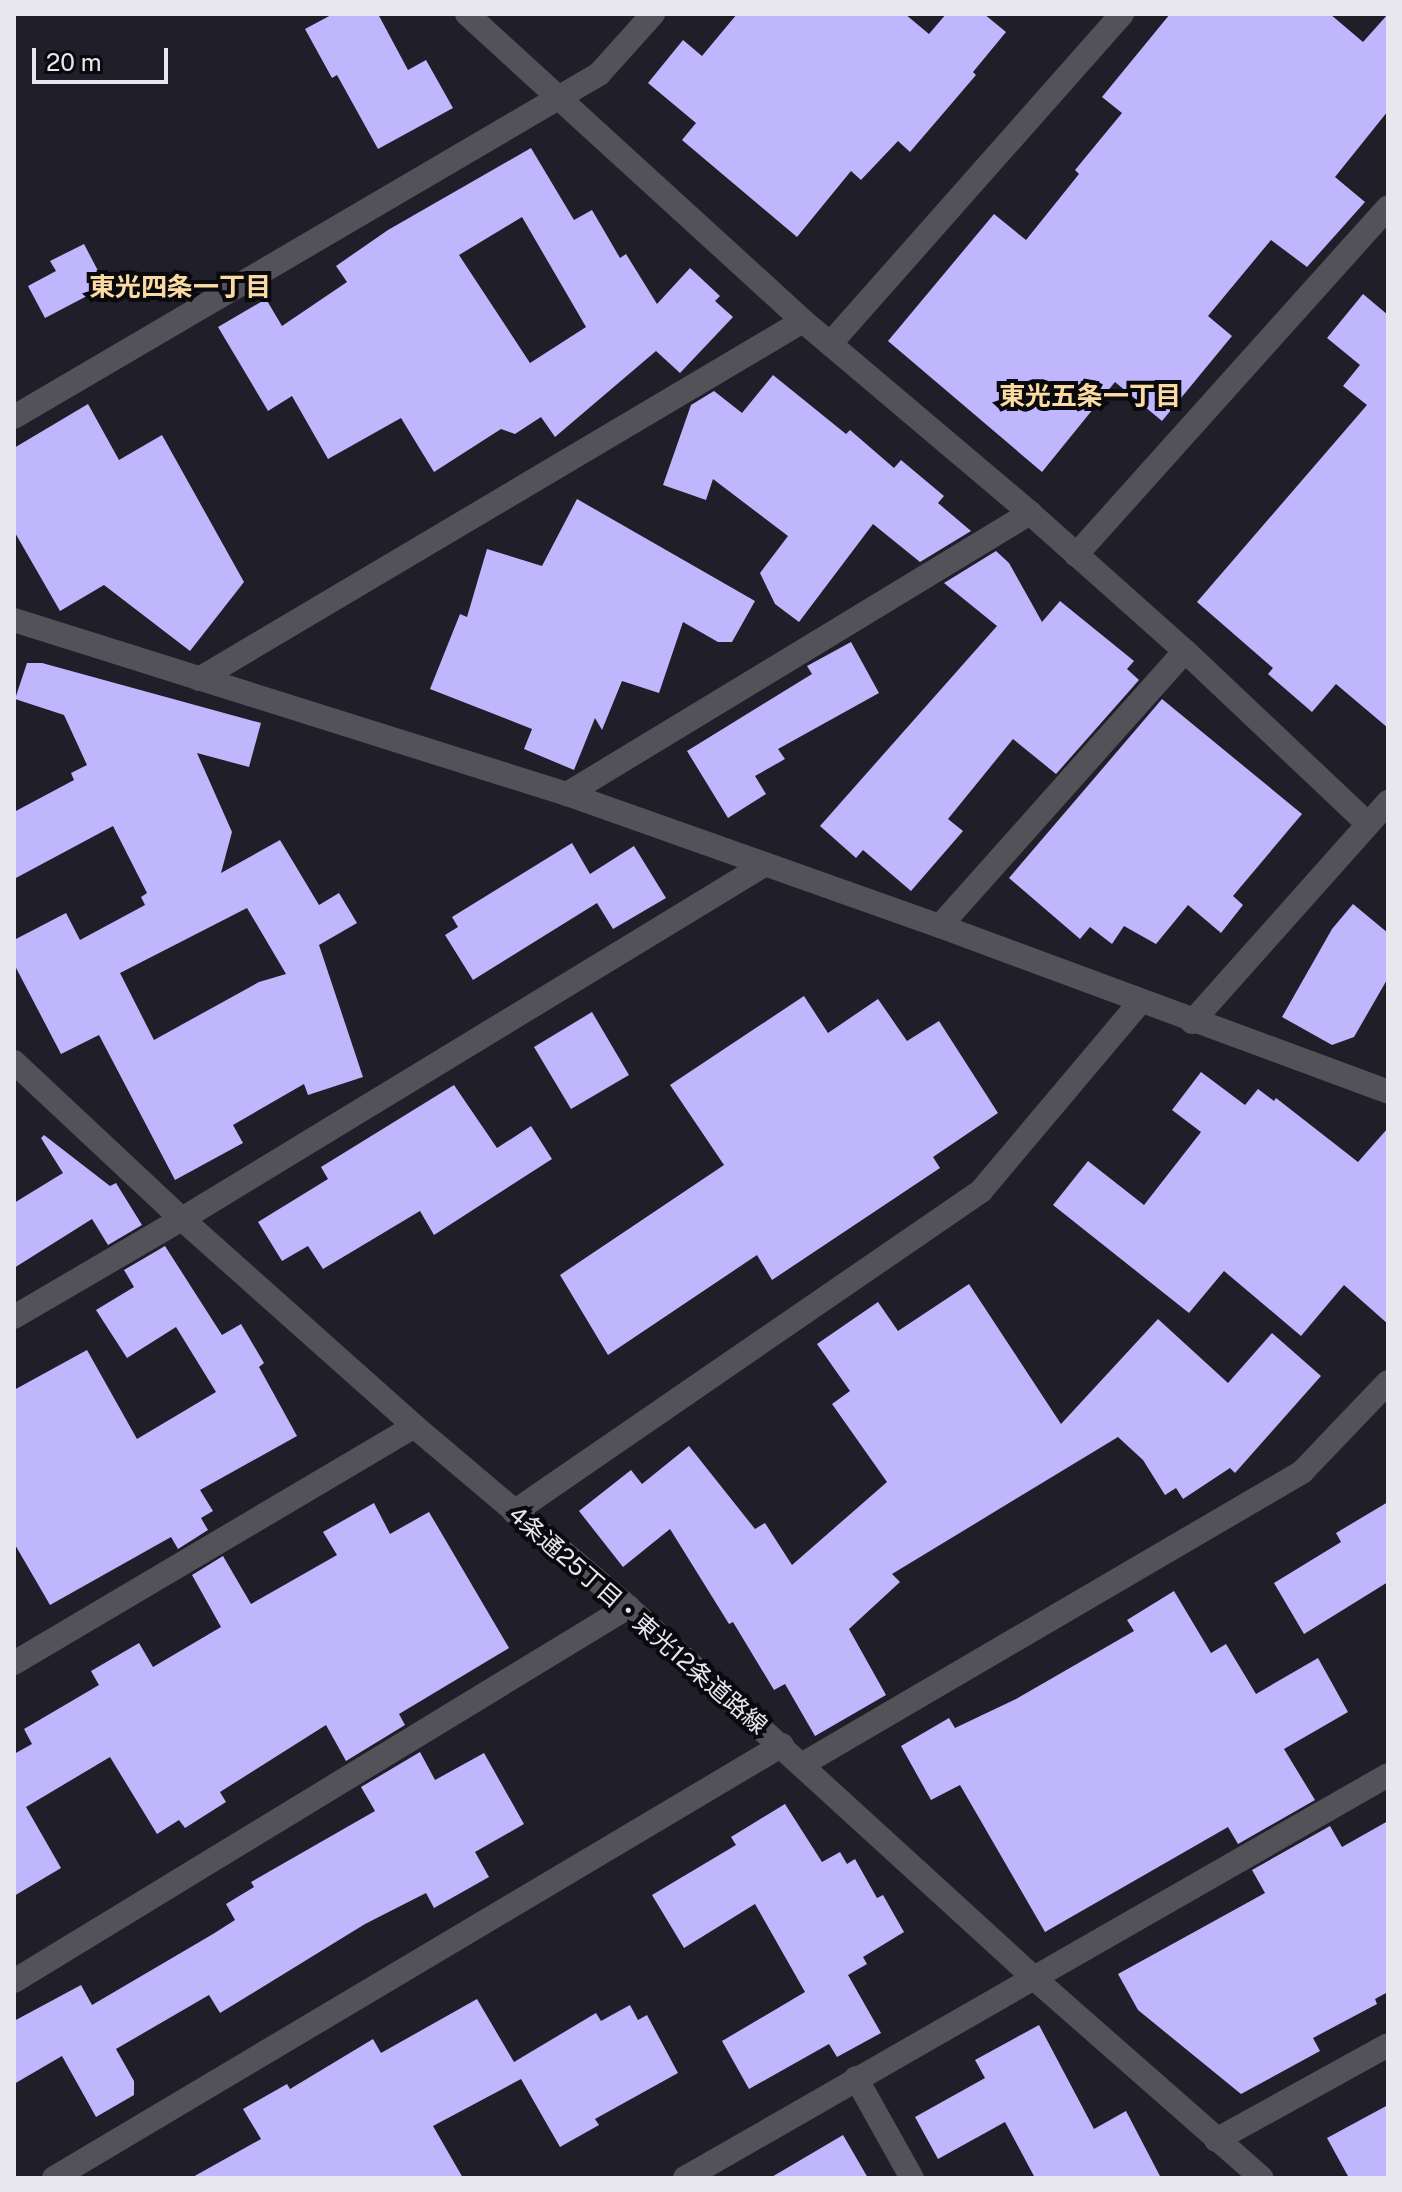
<!DOCTYPE html>
<html>
<head>
<meta charset="utf-8">
<style>
	body { margin:0 }
	#map { position:relative; width:1402px; height:2192px; overflow:hidden; background:#201e29; font-family:"Public Sans","Noto Sans JP",sans-serif }
	div>[style] { position:absolute }
	.building>* { inset:0; background:#c0b6fe }
	.minor>* { height:24px; margin:-12px; padding:0 12px; transform-origin:12px; border-radius:12px; background:#535258 }
	span { translate:-50% -50%; white-space:nowrap; text-align:center; line-height:1.15; -webkit-text-stroke:8px #09090e; paint-order:stroke }
	.street-label { font-size:24px; color:#e8e7ee }
	.neighbourhood-label { font-size:26px; color:#fcdba3; font-weight:700 }
	.frame { position:absolute; inset:0; border:16px solid #e8e7ee; pointer-events:none }
	.scale { position:absolute; left:32px; top:48px; width:136px; height:36px; box-sizing:border-box; border:4px solid #e8e7ee; border-top:0; padding-left:10px; font-size:24px; line-height:28px; white-space:nowrap; color:#e8e7ee; -webkit-text-stroke:6px #09090e; paint-order:stroke }
</style>
</head>
<body>
<div id="map">
	<div class="building">
		<i style="clip-path:polygon(333px 14px,378px 14px,408px 70px,426px 60px,453px 108px,378px 149px,337px 75px,332px 78px,305px 29px)"></i>
		<i style="clip-path:polygon(737px 14px,905px 14px,929px 34px,946px 14px,984px 14px,1006px 32px,973px 72px,976px 75px,910px 152px,898px 141px,861px 180px,851px 171px,797px 237px,682px 140px,696px 123px,648px 83px,683px 40px,702px 56px)"></i>
		<i style="clip-path:polygon(1170px 14px,1330px 14px,1363px 42px,1388px 14px,1388px 111px,1335px 177px,1365px 202px,1307px 267px,1271px 240px,1208px 316px,1232px 336px,1162px 421px,1115px 382px,1042px 472px,888px 341px,994px 214px,1026px 240px,1079px 174px,1075px 170px,1122px 113px,1102px 97px)"></i>
		<i style="clip-path:polygon(evenodd,531px 148px,574px 220px,592px 210px,620px 258px,626px 254px,657px 304px,690px 268px,720px 296px,715px 301px,733px 317px,680px 373px,656px 351px,555px 437px,541px 417px,515px 434px,501px 429px,434px 472px,401px 418px,328px 459px,292px 396px,268px 411px,218px 327px,266px 299px,282px 326px,347px 282px,336px 266px,388px 230px,531px 148px,522px 217px,586px 327px,530px 363px,459px 255px,522px 217px)"></i>
		<i style="clip-path:polygon(84px 244px,106px 286px,45px 318px,28px 286px,56px 271px,50px 261px)"></i>
		<i style="clip-path:polygon(1363px 294px,1388px 315px,1388px 728px,1336px 684px,1312px 712px,1268px 674px,1273px 668px,1197px 602px,1367px 405px,1343px 386px,1360px 365px,1327px 338px)"></i>
		<i style="clip-path:polygon(773px 375px,846px 434px,850px 430px,894px 468px,901px 460px,944px 496px,938px 503px,971px 531px,920px 562px,873px 524px,799px 622px,775px 604px,760px 573px,788px 536px,713px 479px,706px 500px,663px 485px,691px 405px,714px 391px,742px 413px)"></i>
		<i style="clip-path:polygon(88px 404px,119px 460px,162px 435px,244px 582px,190px 651px,104px 585px,60px 611px,14px 531px,14px 448px)"></i>
		<i style="clip-path:polygon(577px 499px,755px 601px,732px 642px,718px 642px,683px 622px,659px 693px,622px 681px,602px 730px,595px 718px,574px 770px,524px 749px,532px 729px,430px 689px,460px 614px,467px 617px,487px 549px,542px 566px)"></i>
		<i style="clip-path:polygon(996px 551px,1009px 563px,1042px 622px,1060px 601px,1134px 661px,1127px 669px,1139px 680px,1056px 774px,1013px 739px,948px 819px,963px 831px,911px 891px,863px 850px,856px 858px,820px 826px,997px 626px,944px 583px)"></i>
		<i style="clip-path:polygon(851px 642px,879px 693px,778px 749px,785px 759px,755px 776px,766px 794px,728px 818px,687px 751px,812px 674px,807px 666px)"></i>
		<i style="clip-path:polygon(evenodd,27px 663px,42px 663px,261px 723px,249px 767px,197px 753px,232px 832px,221px 873px,280px 840px,319px 905px,339px 893px,357px 923px,319px 945px,363px 1077px,308px 1095px,304px 1084px,233px 1125px,243px 1143px,175px 1180px,99px 1035px,61px 1054px,14px 964px,14px 940px,66px 913px,80px 940px,145px 905px,141px 897px,147px 893px,113px 826px,14px 879px,14px 812px,74px 780px,71px 773px,87px 765px,64px 715px,15px 699px,27px 663px,247px 908px,286px 974px,259px 982px,154px 1040px,120px 973px,247px 908px)"></i>
		<i style="clip-path:polygon(1162px 699px,1302px 814px,1233px 896px,1243px 905px,1221px 933px,1188px 905px,1156px 944px,1124px 926px,1112px 944px,1090px 927px,1080px 939px,1009px 878px)"></i>
		<i style="clip-path:polygon(572px 843px,590px 874px,634px 846px,666px 898px,613px 929px,597px 903px,473px 980px,445px 935px,458px 927px,452px 917px)"></i>
		<i style="clip-path:polygon(1353px 904px,1388px 933px,1388px 978px,1354px 1037px,1332px 1045px,1282px 1017px,1332px 929px)"></i>
		<i style="clip-path:polygon(804px 996px,828px 1033px,878px 999px,907px 1041px,939px 1021px,998px 1113px,933px 1157px,940px 1168px,772px 1280px,757px 1255px,608px 1355px,560px 1275px,724px 1165px,670px 1085px)"></i>
		<i style="clip-path:polygon(592px 1012px,629px 1075px,571px 1109px,534px 1047px)"></i>
		<i style="clip-path:polygon(1201px 1072px,1245px 1105px,1258px 1089px,1274px 1101px,1276px 1098px,1358px 1162px,1388px 1128px,1388px 1324px,1344px 1285px,1301px 1336px,1224px 1271px,1189px 1313px,1053px 1205px,1088px 1161px,1144px 1205px,1201px 1132px,1172px 1110px)"></i>
		<i style="clip-path:polygon(454px 1085px,497px 1148px,531px 1126px,552px 1159px,434px 1235px,420px 1211px,323px 1269px,308px 1246px,282px 1261px,258px 1222px,328px 1179px,321px 1167px)"></i>
		<i style="clip-path:polygon(44px 1135px,110px 1186px,116px 1183px,142px 1225px,108px 1245px,92px 1219px,14px 1268px,14px 1203px,63px 1173px,41px 1138px)"></i>
		<i style="clip-path:polygon(165px 1246px,222px 1335px,241px 1324px,264px 1363px,259px 1367px,297px 1436px,200px 1490px,213px 1511px,201px 1518px,208px 1530px,178px 1549px,171px 1537px,50px 1605px,14px 1543px,14px 1390px,87px 1350px,137px 1439px,216px 1392px,176px 1327px,127px 1358px,96px 1310px,134px 1287px,124px 1270px)"></i>
		<i style="clip-path:polygon(969px 1284px,1061px 1424px,1158px 1319px,1228px 1383px,1272px 1333px,1321px 1376px,1235px 1473px,1230px 1468px,1183px 1499px,1176px 1488px,1165px 1495px,1143px 1460px,1118px 1437px,892px 1574px,900px 1582px,849px 1629px,886px 1695px,815px 1736px,785px 1684px,774px 1690px,733px 1622px,729px 1624px,670px 1529px,623px 1567px,579px 1511px,631px 1470px,642px 1484px,689px 1446px,755px 1529px,765px 1523px,792px 1565px,887px 1482px,832px 1404px,850px 1391px,817px 1344px,878px 1302px,898px 1331px)"></i>
		<i style="clip-path:polygon(1388px 1502px,1388px 1582px,1304px 1634px,1274px 1583px,1341px 1542px,1336px 1533px)"></i>
		<i style="clip-path:polygon(374px 1503px,390px 1534px,429px 1512px,509px 1648px,399px 1714px,405px 1725px,346px 1761px,326px 1725px,220px 1792px,226px 1802px,185px 1828px,179px 1820px,157px 1834px,110px 1757px,26px 1807px,61px 1868px,14px 1896px,14px 1754px,32px 1744px,24px 1729px,99px 1685px,91px 1671px,139px 1643px,153px 1667px,221px 1627px,192px 1575px,223px 1556px,251px 1604px,337px 1555px,323px 1532px)"></i>
		<i style="clip-path:polygon(1174px 1591px,1211px 1653px,1226px 1644px,1256px 1694px,1318px 1658px,1348px 1712px,1284px 1749px,1315px 1800px,1238px 1844px,1228px 1827px,1045px 1932px,960px 1785px,931px 1800px,901px 1746px,949px 1718px,955px 1728px,1016px 1699px,1134px 1631px,1127px 1620px)"></i>
		<i style="clip-path:polygon(420px 1752px,435px 1780px,484px 1753px,524px 1824px,475px 1852px,489px 1877px,434px 1908px,426px 1893px,365px 1924px,220px 2013px,209px 1995px,116px 2049px,134px 2081px,134px 2095px,96px 2117px,62px 2056px,14px 2084px,14px 2021px,81px 1985px,92px 2005px,213px 1934px,235px 1920px,226px 1904px,254px 1887px,251px 1882px,375px 1811px,361px 1787px)"></i>
		<i style="clip-path:polygon(785px 1804px,822px 1862px,840px 1852px,847px 1864px,855px 1859px,877px 1898px,883px 1895px,904px 1932px,863px 1957px,867px 1964px,848px 1975px,881px 2033px,837px 2057px,829px 2044px,749px 2089px,722px 2041px,805px 1992px,755px 1904px,684px 1948px,652px 1895px,736px 1845px,731px 1837px)"></i>
		<i style="clip-path:polygon(1388px 1821px,1388px 1992px,1375px 1999px,1377px 2004px,1313px 2038px,1320px 2051px,1241px 2094px,1138px 2010px,1118px 1974px,1265px 1893px,1252px 1870px,1330px 1826px,1342px 1847px)"></i>
		<i style="clip-path:polygon(477px 1999px,514px 2062px,596px 2013px,601px 2021px,630px 2005px,638px 2020px,647px 2015px,678px 2073px,595px 2119px,599px 2125px,560px 2147px,521px 2079px,433px 2126px,463px 2178px,191px 2178px,261px 2139px,243px 2109px,287px 2084px,290px 2089px,373px 2039px,381px 2053px)"></i>
		<i style="clip-path:polygon(1039px 2025px,1094px 2129px,1126px 2111px,1161px 2178px,1035px 2178px,1005px 2122px,938px 2159px,915px 2117px,985px 2078px,975px 2060px)"></i>
		<i style="clip-path:polygon(1388px 2105px,1388px 2178px,1349px 2178px,1327px 2138px)"></i>
		<i style="clip-path:polygon(843px 2135px,868px 2178px,770px 2178px)"></i>
	</div>
	<div class="minor">
		<i style="left:467px;top:14px;width:455px;rotate:42.4deg"></i>
		<i style="left:803px;top:321px;width:297px;rotate:40.2deg"></i>
		<i style="left:1030px;top:513px;width:208px;rotate:41.7deg"></i>
		<i style="left:1185px;top:651px;width:250px;rotate:43.4deg"></i>
		<i style="left:830px;top:344px;width:441px;rotate:-48.5deg"></i>
		<i style="left:14px;top:417px;width:678px;rotate:-30.38deg"></i>
		<i style="left:599px;top:74px;width:81px;rotate:-48deg"></i>
		<i style="left:1076px;top:555px;width:467px;rotate:-48.1deg"></i>
		<i style="left:14px;top:620px;width:580px;rotate:17.47deg"></i>
		<i style="left:567px;top:794px;width:396px;rotate:19.5deg"></i>
		<i style="left:940px;top:926px;width:478px;rotate:20.3deg"></i>
		<i style="left:199px;top:679px;width:702px;rotate:-30.66deg"></i>
		<i style="left:567px;top:794px;width:542px;rotate:-31.25deg"></i>
		<i style="left:940px;top:926px;width:368px;rotate:-48.3deg"></i>
		<i style="left:1192px;top:1022px;width:295px;rotate:-48.3deg"></i>
		<i style="left:14px;top:1062px;width:230px;rotate:43.1deg"></i>
		<i style="left:182px;top:1219px;width:311px;rotate:41.7deg"></i>
		<i style="left:414px;top:1426px;width:280px;rotate:40.2deg"></i>
		<i style="left:628px;top:1607px;width:550px;rotate:42.42deg"></i>
		<i style="left:1034px;top:1978px;width:303px;rotate:41.3deg"></i>
		<i style="left:14px;top:1317px;width:194px;rotate:-30.3deg"></i>
		<i style="left:182px;top:1219px;width:681px;rotate:-31.31deg"></i>
		<i style="left:514px;top:1512px;width:567px;rotate:-34.5deg"></i>
		<i style="left:981px;top:1191px;width:248px;rotate:-49.9deg"></i>
		<i style="left:14px;top:1663px;width:465px;rotate:-30.6deg"></i>
		<i style="left:803px;top:1764px;width:578px;rotate:-30.33deg"></i>
		<i style="left:1302px;top:1472px;width:124px;rotate:-46.3deg"></i>
		<i style="left:14px;top:1981px;width:719px;rotate:-31.35deg"></i>
		<i style="left:856px;top:2078px;width:115px;rotate:60.8deg"></i>
		<i style="left:1216px;top:2140px;width:196px;rotate:-28.9deg"></i>
		<i style="left:54px;top:2178px;width:847px;rotate:-30.74deg"></i>
		<i style="left:685px;top:2178px;width:810px;rotate:-29.82deg"></i>
	</div>
	<div class="street-label">
		<span style="left:638px;top:1620px;rotate:41deg">4条通25丁目・東光12条道路線</span>
	</div>
	<div class="neighbourhood-label">
		<span style="left:180px;top:287px">東光四条一丁目</span>
		<span style="left:1090px;top:396px">東光五条一丁目</span>
	</div>
	<div class="frame"></div>
	<div class="scale">20 m</div>
</div>
</body>
</html>
